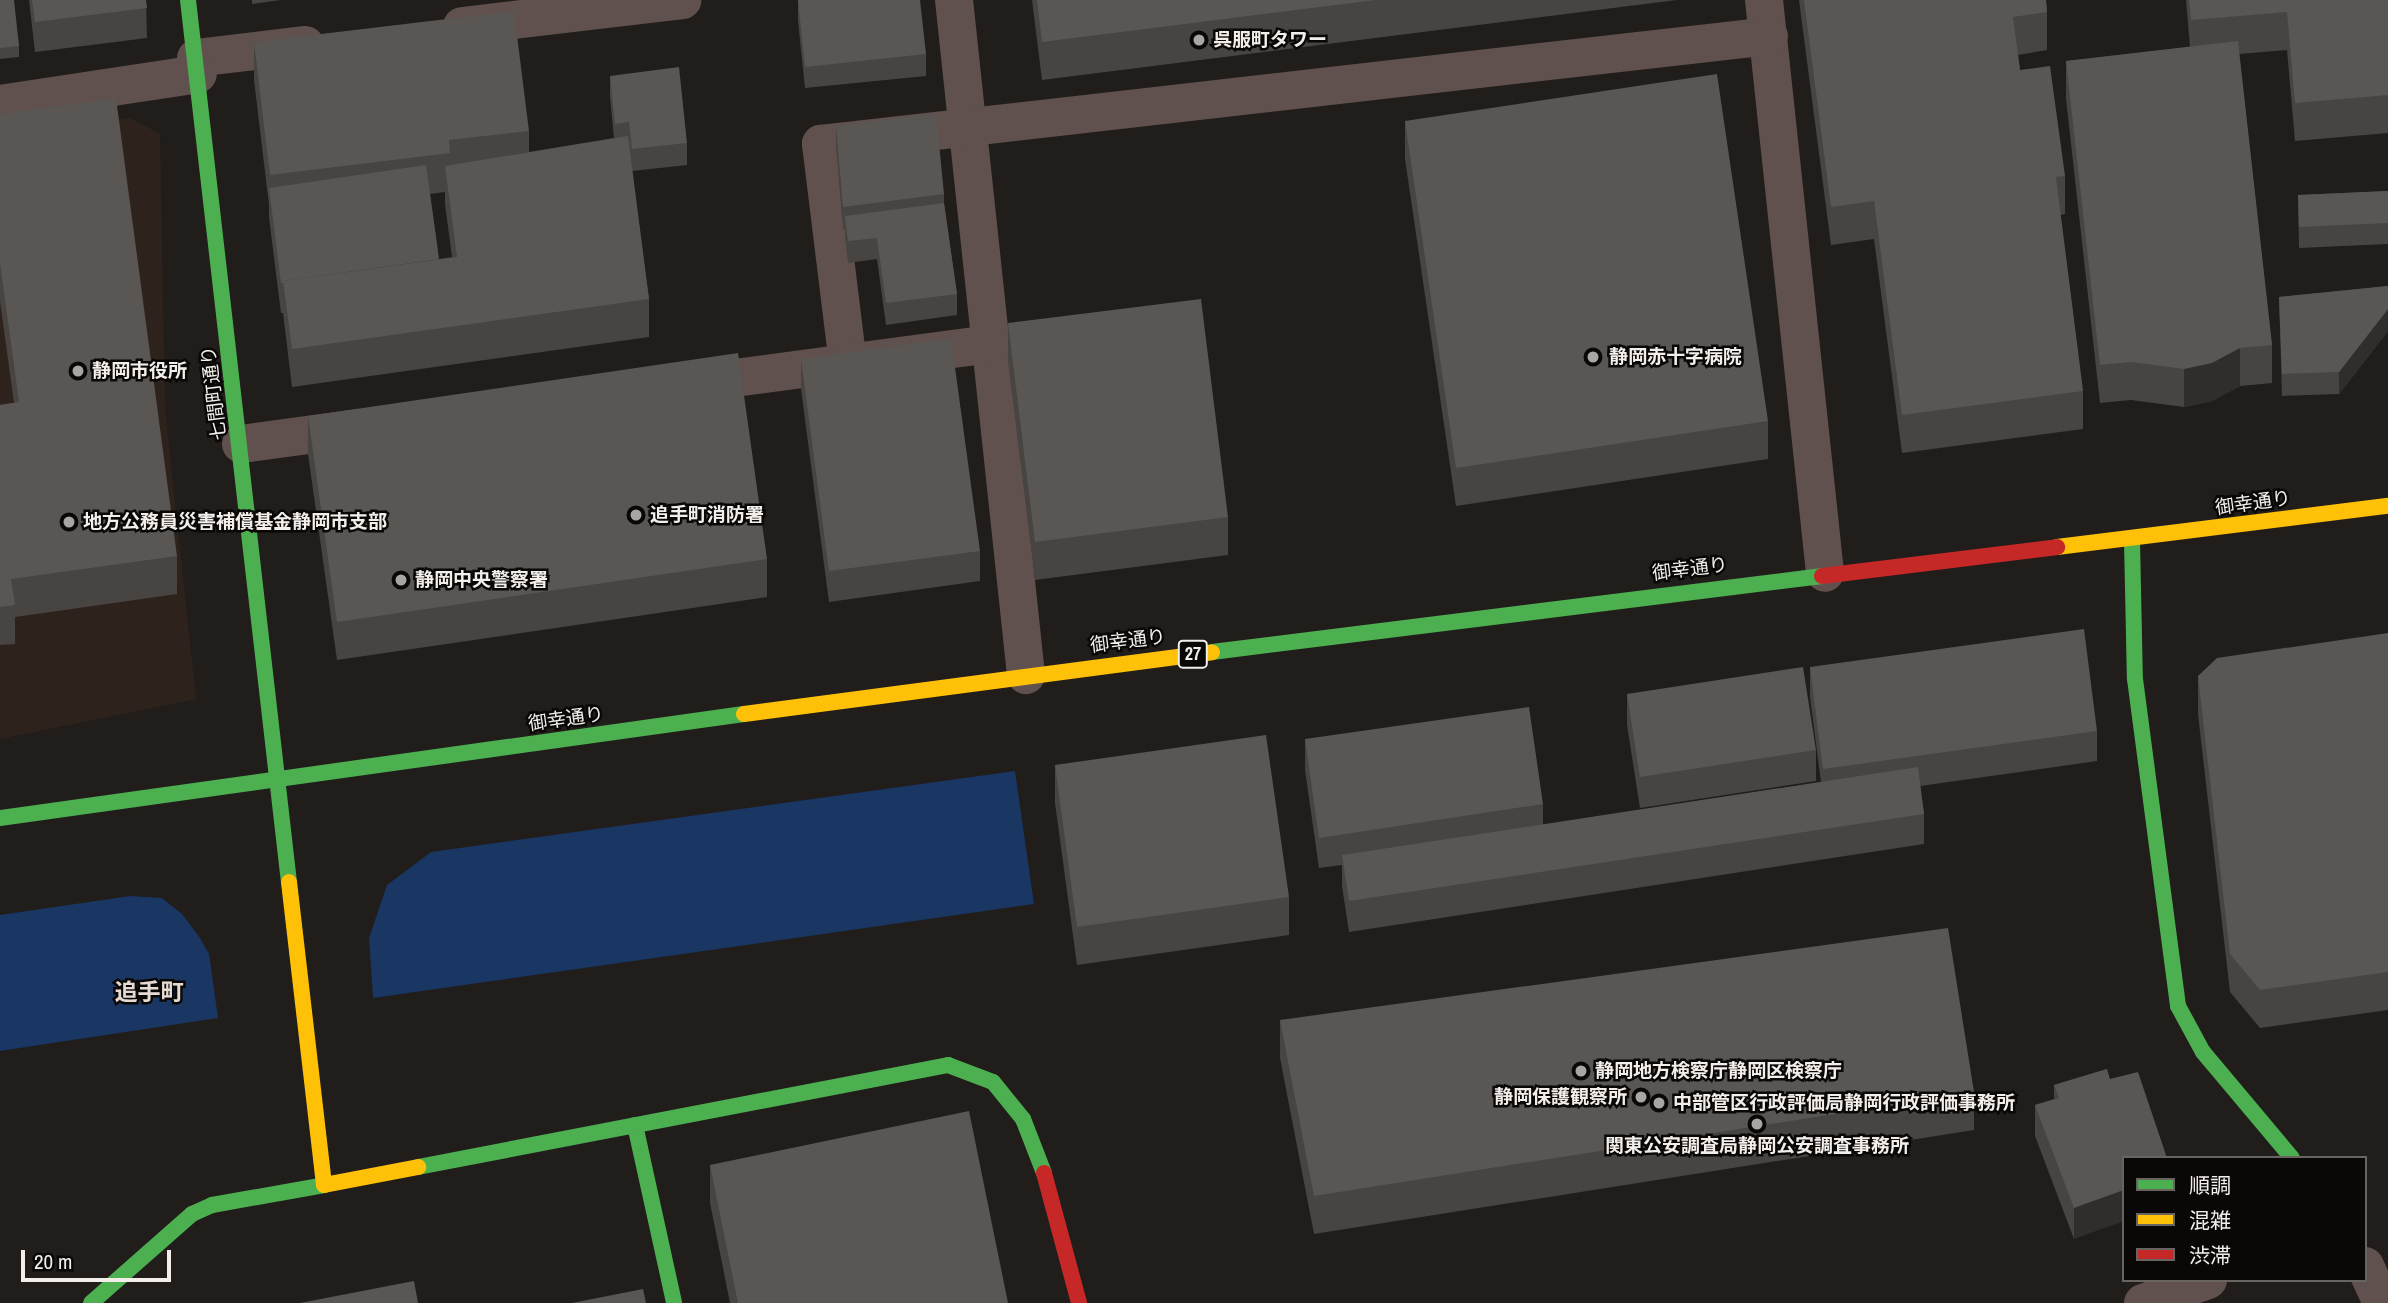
<!DOCTYPE html>
<html>
<head>
<meta charset="utf-8">
<style>
	body { margin:0 }
	#map { position:relative; width:2388px; height:1303px; overflow:hidden; background:#201d1b; font-family:"Archivo Narrow","Noto Sans JP",sans-serif }
	div>[style] { position:absolute }
	.built>* { inset:0; background:#2e231c }
	.water>* { inset:0; background:#1a3662 }
	.street>* { height:38px; margin:-19px; padding:0 19px; transform-origin:19px; border-radius:19px; background:#60514e }
	.fast>* { height:16px; margin:-8px; padding:0 8px; transform-origin:8px; border-radius:8px; background:#4caf50 }
	.slow>* { height:16px; margin:-8px; padding:0 8px; transform-origin:8px; border-radius:8px; background:#ffc107 }
	.jam>* { height:16px; margin:-8px; padding:0 8px; transform-origin:8px; border-radius:8px; background:#c62828 }
	.wall>* { inset:0; background:#474442 }
	.shaded-wall>* { inset:0; background:#302d2b }
	.building>* { inset:0; background:#595654 }
	.dots>* { width:19px; height:19px; translate:-50% -50%; box-sizing:border-box; border:4px solid #0a0806; border-radius:50% }
	span { translate:-50% -50%; white-space:nowrap; text-align:center; line-height:1.15; -webkit-text-stroke:5px #0a0806; paint-order:stroke }
	.shield-label span { padding:2px 5px; background:#0a0806; border:2px solid; border-radius:5px; -webkit-text-stroke-width:0 }
	.shield-label { font-size:18px; color:#f3eeea; font-weight:700 }
	.poi-label { font-size:19px; color:#f3eeea; font-weight:700 }
	.left { translate:0 -50%; text-align:left }
	.right { translate:-100% -50%; text-align:right }
	.street-label { font-size:19px; color:#f3eeea }
	.quarter-label { font-size:23px; color:#e5dbd4; font-weight:700 }
	.legend { position:absolute; left:2122px; top:1156px; width:245px; height:126px; box-sizing:border-box; background:#0a0806; border:2px solid #676461; margin:0; padding:9px 12px; list-style:none; font-size:21px; color:#f3eeea }
	.legend li { display:flex; align-items:center; gap:14px; height:35px }
	.legend b { width:35px; border:2px solid #676461 }
	.scale { position:absolute; left:21px; top:1250px; width:150px; height:32px; box-sizing:border-box; border:4px solid #f3eeea; border-top:0; padding-left:9px; font-size:21px; line-height:24px; white-space:nowrap; color:#f3eeea; -webkit-text-stroke:5px #0a0806; paint-order:stroke }
</style>
</head>
<body>
<div id="map">
	<div class="built">
		<i style="clip-path:polygon(130px 118px,160px 134px,165px 409px,196px 699px,0 739px,0 135px)"></i>
	</div>
	<div class="water">
		<i style="clip-path:polygon(1015px 771px,1034px 904px,373px 998px,369px 938px,387px 885px,431px 852px)"></i>
		<i style="clip-path:polygon(130px 896px,162px 898px,182px 914px,200px 938px,209px 954px,218px 1018px,0 1051px,0 915px)"></i>
	</div>
	<div class="street">
		<i style="left:954px;top:0;width:679px;rotate:83.91deg"></i>
		<i style="left:1764px;top:0;width:576px;rotate:83.92deg"></i>
		<i style="left:462px;top:26px;width:222px;rotate:-6.7deg"></i>
		<i style="left:196px;top:58px;width:110px;rotate:-6.8deg"></i>
		<i style="left:0;top:104px;width:200px;rotate:-8.6deg"></i>
		<i style="left:848px;top:364px;width:222px;rotate:-97deg"></i>
		<i style="left:821px;top:144px;width:954px;rotate:-6.5deg"></i>
		<i style="left:690px;top:384px;width:302px;rotate:-7.6deg"></i>
		<i style="left:241px;top:444px;width:120px;rotate:-7.7deg"></i>
		<i style="left:2365px;top:1266px;width:41px;rotate:65.3deg"></i>
		<i style="left:2143px;top:1303px;width:69px;rotate:-19.5deg"></i>
	</div>
	<div class="fast">
		<i style="left:188px;top:0;width:888px;rotate:83.47deg"></i>
		<i style="left:2132px;top:541px;width:138px;rotate:88.8deg"></i>
		<i style="left:2135px;top:679px;width:330px;rotate:82.5deg"></i>
		<i style="left:2178px;top:1006px;width:52px;rotate:61.5deg"></i>
		<i style="left:2203px;top:1052px;width:138px;rotate:50deg"></i>
		<i style="left:1212px;top:652px;width:615px;rotate:-7.1deg"></i>
		<i style="left:0;top:818px;width:751px;rotate:-7.96deg"></i>
		<i style="left:635px;top:1125px;width:182px;rotate:77.6deg"></i>
		<i style="left:418px;top:1167px;width:540px;rotate:-10.89deg"></i>
		<i style="left:948px;top:1065px;width:48px;rotate:20.7deg"></i>
		<i style="left:993px;top:1082px;width:48px;rotate:51deg"></i>
		<i style="left:1023px;top:1119px;width:58px;rotate:68.7deg"></i>
		<i style="left:91px;top:1303px;width:135px;rotate:-41.4deg"></i>
		<i style="left:192px;top:1214px;width:22px;rotate:-24deg"></i>
		<i style="left:212px;top:1205px;width:114px;rotate:-10.1deg"></i>
	</div>
	<div class="slow">
		<i style="left:2057px;top:547px;width:334px;rotate:-7.1deg"></i>
		<i style="left:744px;top:714px;width:472px;rotate:-7.5deg"></i>
		<i style="left:289px;top:882px;width:305px;rotate:83.4deg"></i>
		<i style="left:324px;top:1185px;width:96px;rotate:-10.8deg"></i>
	</div>
	<div class="jam">
		<i style="left:1822px;top:576px;width:237px;rotate:-7deg"></i>
		<i style="left:1044px;top:1173px;width:135px;rotate:74.9deg"></i>
	</div>
	<div class="wall">
		<i style="clip-path:polygon(0 0,19px 46px,19px 57px,0 59px)"></i>
		<i style="clip-path:polygon(29px 0,146px 0,147px 38px,35px 52px)"></i>
		<i style="clip-path:polygon(252px 0,281px 0,252px 4px)"></i>
		<i style="clip-path:polygon(798px 0,926px 54px,926px 76px,805px 88px,798px 21px)"></i>
		<i style="clip-path:polygon(1032px 0,1677px 0,1042px 80px)"></i>
		<i style="clip-path:polygon(1799px 0,2046px 0,2047px 12px,2047px 50px,2018px 55px,2020px 70px,2065px 176px,2065px 214px,2060px 215px,2083px 391px,2083px 429px,1902px 453px,1874px 239px,1831px 245px)"></i>
		<i style="clip-path:polygon(2186px 0,2388px 0,2388px 133px,2295px 141px,2287px 50px,2239px 54px,2272px 345px,2272px 383px,2240px 386px,2212px 401px,2184px 407px,2131px 400px,2100px 403px,2066px 99px,2066px 61px,2190px 47px)"></i>
		<i style="clip-path:polygon(evenodd,254px 42px,529px 131px,529px 152px,614px 138px,610px 97px,610px 76px,687px 143px,687px 165px,632px 171px,649px 299px,649px 337px,292px 387px,283px 313px,281px 313px,269px 218px,269px 205px,254px 80px,254px 42px,445px 192px,445px 204px,452px 257px,439px 259px,430px 194px,445px 192px)"></i>
		<i style="clip-path:polygon(0 114px,177px 556px,177px 594px,15px 617px,15px 644px,0 645px,0 405px,14px 403px,0 301px)"></i>
		<i style="clip-path:polygon(1405px 121px,1768px 421px,1768px 459px,1456px 506px,1405px 159px)"></i>
		<i style="clip-path:polygon(836px 126px,944px 194px,944px 203px,957px 294px,957px 315px,886px 325px,877px 259px,848px 263px,845px 238px,845px 229px,843px 229px,836px 147px)"></i>
		<i style="clip-path:polygon(2388px 191px,2388px 244px,2299px 248px,2298px 195px)"></i>
		<i style="clip-path:polygon(2388px 286px,2388px 331px,2339px 394px,2282px 396px,2279px 297px)"></i>
		<i style="clip-path:polygon(1008px 323px,1228px 517px,1228px 555px,1035px 580px,1008px 361px)"></i>
		<i style="clip-path:polygon(801px 359px,980px 551px,980px 581px,829px 602px,801px 389px)"></i>
		<i style="clip-path:polygon(308px 416px,767px 559px,767px 597px,337px 660px,308px 454px)"></i>
		<i style="clip-path:polygon(2388px 633px,2388px 1010px,2260px 1028px,2230px 992px,2198px 714px,2198px 676px)"></i>
		<i style="clip-path:polygon(1810px 667px,2097px 731px,2097px 761px,1920px 786px,1924px 814px,1924px 844px,1349px 932px,1342px 886px,1342px 865px,1319px 868px,1305px 770px,1305px 739px,1543px 804px,1543px 825px,1821px 782px,1810px 697px)"></i>
		<i style="clip-path:polygon(1627px 694px,1816px 750px,1816px 781px,1640px 808px,1627px 725px)"></i>
		<i style="clip-path:polygon(1055px 765px,1289px 897px,1289px 935px,1077px 965px,1055px 803px)"></i>
		<i style="clip-path:polygon(1280px 1020px,1974px 1092px,1974px 1130px,1314px 1234px,1280px 1058px)"></i>
		<i style="clip-path:polygon(2107px 1069px,2074px 1239px,2035px 1136px,2035px 1105px,2054px 1099px,2054px 1085px)"></i>
		<i style="clip-path:polygon(710px 1165px,1008px 1303px,730px 1303px,710px 1203px)"></i>
	</div>
	<div class="shaded-wall">
		<i style="clip-path:polygon(2388px 309px,2388px 331px,2339px 394px,2339px 372px)"></i>
		<i style="clip-path:polygon(2240px 348px,2240px 386px,2212px 401px,2184px 407px,2184px 369px)"></i>
		<i style="clip-path:polygon(2124px 1190px,2124px 1221px,2074px 1239px,2074px 1208px)"></i>
	</div>
	<div class="building">
		<i style="clip-path:polygon(0 0,14px 0,19px 46px,0 48px)"></i>
		<i style="clip-path:polygon(32px 0,146px 0,147px 8px,35px 22px)"></i>
		<i style="clip-path:polygon(798px 0,920px 0,926px 54px,805px 67px)"></i>
		<i style="clip-path:polygon(1037px 0,1376px 0,1042px 42px)"></i>
		<i style="clip-path:polygon(1804px 0,2046px 0,2047px 12px,2013px 17px,2020px 70px,2050px 66px,2065px 176px,2056px 177px,2083px 391px,1902px 415px,1874px 201px,1831px 207px)"></i>
		<i style="clip-path:polygon(2189px 0,2388px 0,2388px 95px,2295px 103px,2287px 12px,2191px 20px)"></i>
		<i style="clip-path:polygon(514px 11px,529px 131px,449px 140px,450px 153px,270px 175px,254px 42px)"></i>
		<i style="clip-path:polygon(2238px 41px,2272px 345px,2240px 348px,2212px 363px,2184px 369px,2131px 362px,2100px 365px,2066px 61px)"></i>
		<i style="clip-path:polygon(679px 67px,687px 143px,632px 149px,629px 122px,615px 124px,610px 76px)"></i>
		<i style="clip-path:polygon(1717px 74px,1768px 421px,1456px 468px,1405px 121px)"></i>
		<i style="clip-path:polygon(116px 98px,177px 556px,11px 579px,15px 605px,0 607px,0 405px,19px 402px,0 263px,0 114px)"></i>
		<i style="clip-path:polygon(936px 113px,944px 194px,843px 207px,836px 126px)"></i>
		<i style="clip-path:polygon(628px 136px,649px 299px,292px 349px,283px 281px,457px 257px,445px 166px)"></i>
		<i style="clip-path:polygon(426px 165px,439px 259px,283px 281px,283px 283px,281px 283px,269px 188px)"></i>
		<i style="clip-path:polygon(2388px 191px,2388px 223px,2299px 227px,2298px 195px)"></i>
		<i style="clip-path:polygon(944px 203px,957px 294px,886px 303px,877px 238px,848px 241px,845px 216px)"></i>
		<i style="clip-path:polygon(2388px 286px,2388px 309px,2339px 372px,2282px 374px,2279px 297px)"></i>
		<i style="clip-path:polygon(1201px 299px,1228px 517px,1035px 542px,1008px 323px)"></i>
		<i style="clip-path:polygon(951px 338px,980px 551px,829px 571px,801px 359px)"></i>
		<i style="clip-path:polygon(738px 353px,767px 559px,337px 622px,308px 416px)"></i>
		<i style="clip-path:polygon(2084px 629px,2097px 731px,1823px 769px,1810px 667px)"></i>
		<i style="clip-path:polygon(2388px 633px,2388px 972px,2260px 990px,2230px 954px,2198px 676px,2217px 658px)"></i>
		<i style="clip-path:polygon(1803px 667px,1816px 750px,1640px 777px,1627px 694px)"></i>
		<i style="clip-path:polygon(1529px 707px,1543px 804px,1319px 838px,1305px 739px)"></i>
		<i style="clip-path:polygon(1266px 735px,1289px 897px,1077px 927px,1055px 765px)"></i>
		<i style="clip-path:polygon(1918px 767px,1924px 814px,1349px 901px,1342px 855px)"></i>
		<i style="clip-path:polygon(1948px 928px,1974px 1092px,1314px 1196px,1280px 1020px)"></i>
		<i style="clip-path:polygon(2107px 1069px,2110px 1079px,2138px 1072px,2167px 1158px,2124px 1158px,2124px 1190px,2074px 1208px,2035px 1105px,2059px 1098px,2054px 1085px)"></i>
		<i style="clip-path:polygon(969px 1111px,1008px 1303px,738px 1303px,710px 1165px)"></i>
		<i style="clip-path:polygon(414px 1281px,418px 1303px,300px 1303px)"></i>
		<i style="clip-path:polygon(643px 1289px,646px 1303px,572px 1303px)"></i>
	</div>
	<div class="dots">
		<i style="left:1199px;top:40px;background:#a9a5a2"></i>
		<i style="left:1593px;top:357px;background:#a9a5a2"></i>
		<i style="left:78px;top:371px;background:#a9a5a2"></i>
		<i style="left:636px;top:515px;background:#a9a5a2"></i>
		<i style="left:69px;top:522px;background:#a9a5a2"></i>
		<i style="left:401px;top:580px;background:#a9a5a2"></i>
		<i style="left:1581px;top:1071px;background:#a9a5a2"></i>
		<i style="left:1641px;top:1097px;background:#a9a5a2"></i>
		<i style="left:1659px;top:1103px;background:#a9a5a2"></i>
		<i style="left:1757px;top:1124px;background:#a9a5a2"></i>
	</div>
	<div class="shield-label">
		<span style="left:1193px;top:654px">27</span>
	</div>
	<div class="poi-label">
		<span class="left" style="left:1213px;top:40px">呉服町タワー</span>
		<span class="left" style="left:1609px;top:357px">静岡赤十字病院</span>
		<span class="left" style="left:92px;top:371px">静岡市役所</span>
		<span class="left" style="left:650px;top:515px">追手町消防署</span>
		<span class="left" style="left:83px;top:522px">地方公務員災害補償基金静岡市支部</span>
		<span class="left" style="left:415px;top:580px">静岡中央警察署</span>
		<span class="left" style="left:1595px;top:1071px">静岡地方検察庁静岡区検察庁</span>
		<span class="right" style="left:1627px;top:1097px">静岡保護観察所</span>
		<span class="left" style="left:1673px;top:1103px">中部管区行政評価局静岡行政評価事務所</span>
		<span style="left:1757px;top:1146px">関東公安調査局静岡公安調査事務所</span>
	</div>
	<div class="street-label">
		<span style="left:214px;top:393px;rotate:-97deg">七間町通り</span>
		<span style="left:2253px;top:503px;rotate:-8deg">御幸通り</span>
		<span style="left:1690px;top:569px;rotate:-7deg">御幸通り</span>
		<span style="left:1128px;top:641px;rotate:-7deg">御幸通り</span>
		<span style="left:566px;top:719px;rotate:-8deg">御幸通り</span>
	</div>
	<div class="quarter-label">
		<span style="left:149px;top:992px">追手町</span>
	</div>
	<ul class="legend">
	<li><b style="height:9px;background:#4caf50"></b>順調</li>
	<li><b style="height:9px;background:#ffc107"></b>混雑</li>
	<li><b style="height:9px;background:#c62828"></b>渋滞</li>
	</ul>
	<div class="scale">20 m</div>
</div>
</body>
</html>
